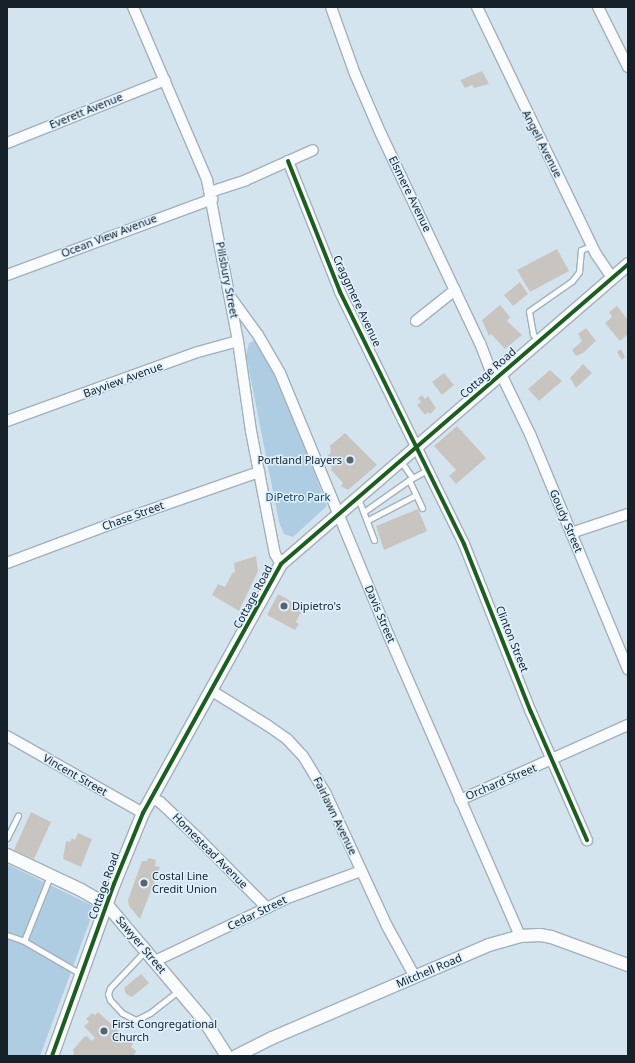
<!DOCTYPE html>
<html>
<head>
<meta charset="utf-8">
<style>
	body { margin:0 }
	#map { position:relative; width:635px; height:1063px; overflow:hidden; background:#d4e4ef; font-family:"Noto Sans",sans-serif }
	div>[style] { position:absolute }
	.green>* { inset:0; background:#aecde3 }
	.building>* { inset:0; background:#c8c5c0 }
	.roads { filter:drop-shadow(1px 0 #a3b0b9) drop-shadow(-1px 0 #a3b0b9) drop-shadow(0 1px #a3b0b9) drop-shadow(0 -1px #a3b0b9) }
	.service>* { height:5px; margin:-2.5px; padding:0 2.5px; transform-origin:2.5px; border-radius:2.5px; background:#f9fbfd }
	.minor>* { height:10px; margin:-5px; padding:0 5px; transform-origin:5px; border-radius:5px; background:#f9fbfd }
	.tertiary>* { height:12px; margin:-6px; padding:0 6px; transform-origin:6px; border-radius:6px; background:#f9fbfd }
	.cycleway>* { height:4px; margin:-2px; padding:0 2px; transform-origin:2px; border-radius:2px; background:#1b5e20 }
	.dots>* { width:11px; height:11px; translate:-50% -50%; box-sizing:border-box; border:2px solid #dff1fe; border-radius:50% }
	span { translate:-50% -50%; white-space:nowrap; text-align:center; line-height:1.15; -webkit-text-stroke:3px #dff1fe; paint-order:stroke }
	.street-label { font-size:11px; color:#152028 }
	.poi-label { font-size:11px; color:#152028 }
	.right { translate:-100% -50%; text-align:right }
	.left { translate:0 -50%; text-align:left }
	.park-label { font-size:11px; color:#0a3d5a }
	.frame { position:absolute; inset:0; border:8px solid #152028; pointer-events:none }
</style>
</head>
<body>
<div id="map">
	<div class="green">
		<i style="clip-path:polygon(254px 341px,262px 348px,278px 377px,327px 506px,293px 537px,284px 534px,279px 522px,246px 355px,249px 343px)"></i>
		<i style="clip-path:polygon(7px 864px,95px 907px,40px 1056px,7px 1056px)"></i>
	</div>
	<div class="building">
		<i style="clip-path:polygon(482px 71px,489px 84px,474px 88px,472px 85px,465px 88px,460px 80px)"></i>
		<i style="clip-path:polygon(557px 249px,569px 271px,530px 292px,517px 270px)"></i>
		<i style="clip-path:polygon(520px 282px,528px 294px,513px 306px,504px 295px)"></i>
		<i style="clip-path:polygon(500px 305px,510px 317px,507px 321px,522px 335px,505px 349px,491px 334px,489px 336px,482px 320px)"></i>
		<i style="clip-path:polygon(617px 306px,628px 320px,628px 334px,620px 341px,605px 323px,612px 317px,609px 312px)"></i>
		<i style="clip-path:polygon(586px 328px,596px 341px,583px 353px,576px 356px,572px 350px,582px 341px,578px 334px)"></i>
		<i style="clip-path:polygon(621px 349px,625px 357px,622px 360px,617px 352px)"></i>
		<i style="clip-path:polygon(583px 364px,592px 373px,576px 388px,570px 378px)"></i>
		<i style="clip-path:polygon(550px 370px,562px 381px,539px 401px,528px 389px)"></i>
		<i style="clip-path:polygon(444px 373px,454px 385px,442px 395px,432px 382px)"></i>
		<i style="clip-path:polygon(422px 395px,425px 399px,428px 396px,436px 408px,430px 414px,428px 412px,425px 415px,417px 405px,421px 402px,418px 398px)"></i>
		<i style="clip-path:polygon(457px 426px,486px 458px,456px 484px,449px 476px,456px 470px,434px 446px)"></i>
		<i style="clip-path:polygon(345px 433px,377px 465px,348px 490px,341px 486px,343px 483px,331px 470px,332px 468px,327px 456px,331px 453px,330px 446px)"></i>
		<i style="clip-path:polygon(418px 509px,427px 531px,384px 550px,376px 526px)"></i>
		<i style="clip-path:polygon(256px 556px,258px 571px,239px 611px,212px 595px,218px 584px,225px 587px,233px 572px,235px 573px,234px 563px)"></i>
		<i style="clip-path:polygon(278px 594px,289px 600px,301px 612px,296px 622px,299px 624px,295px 630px,267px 615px)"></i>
		<i style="clip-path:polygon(31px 812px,51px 822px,34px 859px,14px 850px)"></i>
		<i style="clip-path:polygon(78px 833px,92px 839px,81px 867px,63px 859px,66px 841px,70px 842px,72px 838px,75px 840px)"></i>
		<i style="clip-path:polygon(148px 858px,156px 860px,155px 866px,160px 867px,140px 919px,129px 906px,128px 900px,142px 861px,147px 861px)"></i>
		<i style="clip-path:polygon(141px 974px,149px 983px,132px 997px,126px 994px,124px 988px)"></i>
		<i style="clip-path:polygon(98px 1012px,133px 1044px,131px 1047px,136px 1051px,134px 1056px,74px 1056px,73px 1050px,84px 1037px,87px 1036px,92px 1041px,95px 1038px,84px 1026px,89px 1022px,86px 1019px,92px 1013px,95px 1015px)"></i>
	</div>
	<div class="roads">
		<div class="service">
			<i style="left:538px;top:341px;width:9px;rotate:-126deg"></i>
			<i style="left:533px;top:334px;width:23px;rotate:-100deg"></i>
			<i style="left:529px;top:311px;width:52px;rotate:-34.9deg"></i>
			<i style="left:572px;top:281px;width:11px;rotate:-52deg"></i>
			<i style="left:579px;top:272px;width:22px;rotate:-85deg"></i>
			<i style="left:581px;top:250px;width:12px;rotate:-24deg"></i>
			<i style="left:400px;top:460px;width:21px;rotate:55deg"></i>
			<i style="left:409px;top:480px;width:31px;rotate:65deg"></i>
			<i style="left:358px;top:498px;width:45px;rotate:69.1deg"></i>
			<i style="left:365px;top:511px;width:54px;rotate:-35.2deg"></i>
			<i style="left:409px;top:480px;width:23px;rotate:-29deg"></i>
			<i style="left:368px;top:520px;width:54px;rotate:-27.5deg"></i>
			<i style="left:7px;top:838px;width:25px;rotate:-64deg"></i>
			<i style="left:7px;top:935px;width:18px;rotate:19deg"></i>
			<i style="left:24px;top:941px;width:70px;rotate:-68.2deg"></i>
			<i style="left:24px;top:941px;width:66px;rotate:30.1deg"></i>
			<i style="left:145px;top:951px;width:51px;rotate:133.4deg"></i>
			<i style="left:110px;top:988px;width:6px;rotate:108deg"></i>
			<i style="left:108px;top:994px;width:6px;rotate:72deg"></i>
			<i style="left:110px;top:1000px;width:18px;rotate:47deg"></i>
			<i style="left:122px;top:1013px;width:16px;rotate:27deg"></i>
			<i style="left:136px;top:1020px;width:16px;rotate:-27deg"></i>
			<i style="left:150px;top:1013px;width:36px;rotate:-38deg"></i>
		</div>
		<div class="minor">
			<i style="left:133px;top:7px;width:188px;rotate:66.8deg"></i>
			<i style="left:207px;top:180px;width:164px;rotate:79.1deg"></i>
			<i style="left:238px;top:341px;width:91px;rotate:81.8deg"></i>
			<i style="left:251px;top:431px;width:125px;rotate:79deg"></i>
			<i style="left:275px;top:554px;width:12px;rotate:59deg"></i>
			<i style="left:331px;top:7px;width:71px;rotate:70.3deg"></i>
			<i style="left:355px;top:74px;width:65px;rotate:66.6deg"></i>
			<i style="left:381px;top:134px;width:231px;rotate:64.7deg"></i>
			<i style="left:480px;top:343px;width:28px;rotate:69deg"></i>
			<i style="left:490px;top:369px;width:11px;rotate:56deg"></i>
			<i style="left:477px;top:7px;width:274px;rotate:64.3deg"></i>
			<i style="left:596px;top:254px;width:29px;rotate:56deg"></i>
			<i style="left:598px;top:7px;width:67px;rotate:63.4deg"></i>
			<i style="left:7px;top:143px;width:170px;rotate:-21.7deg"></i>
			<i style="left:288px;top:161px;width:141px;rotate:68.3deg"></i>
			<i style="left:340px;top:292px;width:281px;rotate:63.8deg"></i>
			<i style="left:464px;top:544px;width:181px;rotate:68.3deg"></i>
			<i style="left:531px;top:712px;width:140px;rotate:66.4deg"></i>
			<i style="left:210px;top:192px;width:38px;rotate:-18deg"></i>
			<i style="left:246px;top:180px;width:73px;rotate:-24.1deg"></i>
			<i style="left:7px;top:275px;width:219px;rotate:-20.3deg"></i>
			<i style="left:231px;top:298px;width:46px;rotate:53.9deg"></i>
			<i style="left:258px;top:335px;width:44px;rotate:59.9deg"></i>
			<i style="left:280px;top:373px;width:285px;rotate:67.5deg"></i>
			<i style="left:389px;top:636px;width:327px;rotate:66.4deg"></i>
			<i style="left:416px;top:321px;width:50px;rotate:-38.5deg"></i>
			<i style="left:501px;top:374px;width:67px;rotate:64.2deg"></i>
			<i style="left:530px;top:434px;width:255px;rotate:67.4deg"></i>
			<i style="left:7px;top:421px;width:203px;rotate:-19.9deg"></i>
			<i style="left:198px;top:352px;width:41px;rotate:-15.4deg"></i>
			<i style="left:571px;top:533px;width:60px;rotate:-18.4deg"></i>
			<i style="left:7px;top:563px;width:128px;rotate:-20.6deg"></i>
			<i style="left:127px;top:518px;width:140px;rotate:-19.2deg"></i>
			<i style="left:212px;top:691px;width:65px;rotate:31.7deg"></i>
			<i style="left:267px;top:725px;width:24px;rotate:35deg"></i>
			<i style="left:287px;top:739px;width:23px;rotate:47deg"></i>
			<i style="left:303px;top:756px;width:44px;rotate:58.8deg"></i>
			<i style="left:326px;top:794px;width:145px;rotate:65.2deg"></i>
			<i style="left:387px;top:926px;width:58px;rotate:61.2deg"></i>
			<i style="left:7px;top:736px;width:156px;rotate:29.5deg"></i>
			<i style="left:151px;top:798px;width:10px;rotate:24deg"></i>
			<i style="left:160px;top:802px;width:54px;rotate:43.5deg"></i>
			<i style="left:199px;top:839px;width:97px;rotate:45.4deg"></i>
			<i style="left:460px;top:800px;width:184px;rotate:-24.1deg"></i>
			<i style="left:155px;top:961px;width:149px;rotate:-25.4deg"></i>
			<i style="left:290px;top:897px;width:76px;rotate:-20.1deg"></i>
		</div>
		<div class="tertiary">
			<i style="left:7px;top:855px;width:82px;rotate:25.3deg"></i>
			<i style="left:81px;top:890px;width:30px;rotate:30deg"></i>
			<i style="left:107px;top:905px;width:150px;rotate:49.9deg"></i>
			<i style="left:204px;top:1020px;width:43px;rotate:57.4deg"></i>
			<i style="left:52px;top:1056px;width:183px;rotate:-70.2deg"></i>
			<i style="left:114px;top:884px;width:77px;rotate:-67.8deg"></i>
			<i style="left:143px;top:813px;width:285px;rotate:-61deg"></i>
			<i style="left:281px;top:564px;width:459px;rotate:-40.8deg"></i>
			<i style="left:236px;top:1056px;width:40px;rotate:-26.6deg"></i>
			<i style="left:272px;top:1038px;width:236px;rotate:-23.2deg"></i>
			<i style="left:489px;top:945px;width:32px;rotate:-16deg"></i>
			<i style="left:520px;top:936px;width:20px;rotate:-3deg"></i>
			<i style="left:540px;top:935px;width:11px;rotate:10deg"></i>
			<i style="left:551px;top:937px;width:82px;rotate:20deg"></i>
		</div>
	</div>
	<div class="cycleway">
		<i style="left:288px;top:161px;width:141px;rotate:68.3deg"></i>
		<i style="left:340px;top:292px;width:281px;rotate:63.8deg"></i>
		<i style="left:464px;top:544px;width:181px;rotate:68.3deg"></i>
		<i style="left:531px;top:712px;width:140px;rotate:66.4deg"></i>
		<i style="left:52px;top:1056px;width:183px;rotate:-70.2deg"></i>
		<i style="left:114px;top:884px;width:77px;rotate:-67.8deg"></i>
		<i style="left:143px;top:813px;width:285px;rotate:-61deg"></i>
		<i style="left:281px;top:564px;width:459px;rotate:-40.8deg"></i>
	</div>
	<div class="dots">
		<i style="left:350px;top:460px;background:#58656e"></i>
		<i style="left:284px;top:606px;background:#58656e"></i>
		<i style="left:144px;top:883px;background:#58656e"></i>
		<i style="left:104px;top:1031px;background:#58656e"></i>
	</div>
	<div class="street-label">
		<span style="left:86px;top:111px;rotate:-22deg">Everett Avenue</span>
		<span style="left:542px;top:144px;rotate:63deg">Angell Avenue</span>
		<span style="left:410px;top:194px;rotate:64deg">Elsmere Avenue</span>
		<span style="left:109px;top:236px;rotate:-21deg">Ocean View Avenue</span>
		<span style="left:227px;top:280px;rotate:79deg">Pillsbury Street</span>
		<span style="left:357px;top:301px;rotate:65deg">Craggmere Avenue</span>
		<span style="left:488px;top:373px;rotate:-41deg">Cottage Road</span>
		<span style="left:123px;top:380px;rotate:-20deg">Bayview Avenue</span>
		<span style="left:133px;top:516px;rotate:-20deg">Chase Street</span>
		<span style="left:566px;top:521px;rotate:67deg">Goudy Street</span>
		<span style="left:253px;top:597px;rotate:-62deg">Cottage Road</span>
		<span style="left:380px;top:614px;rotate:67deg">Davis Street</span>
		<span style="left:512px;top:639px;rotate:68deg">Clinton Street</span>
		<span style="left:75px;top:775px;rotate:30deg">Vincent Street</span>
		<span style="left:501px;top:782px;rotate:-23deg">Orchard Street</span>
		<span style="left:335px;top:816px;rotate:64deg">Fairlawn Avenue</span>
		<span style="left:210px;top:851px;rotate:45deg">Homestead Avenue</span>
		<span style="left:104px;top:886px;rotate:-70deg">Cottage Road</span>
		<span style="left:257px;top:913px;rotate:-26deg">Cedar Street</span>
		<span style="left:141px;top:945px;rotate:50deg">Sawyer Street</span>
		<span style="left:429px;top:971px;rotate:-23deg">Mitchell Road</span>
	</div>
	<div class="poi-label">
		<span class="right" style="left:342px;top:460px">Portland Players</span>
		<span class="left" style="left:292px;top:606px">Dipietro's</span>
		<span class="left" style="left:152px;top:883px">Costal Line<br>Credit Union</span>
		<span class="left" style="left:112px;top:1031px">First Congregational<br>Church</span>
	</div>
	<div class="park-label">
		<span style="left:298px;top:497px">DiPetro Park</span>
	</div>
	<div class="frame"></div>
</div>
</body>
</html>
